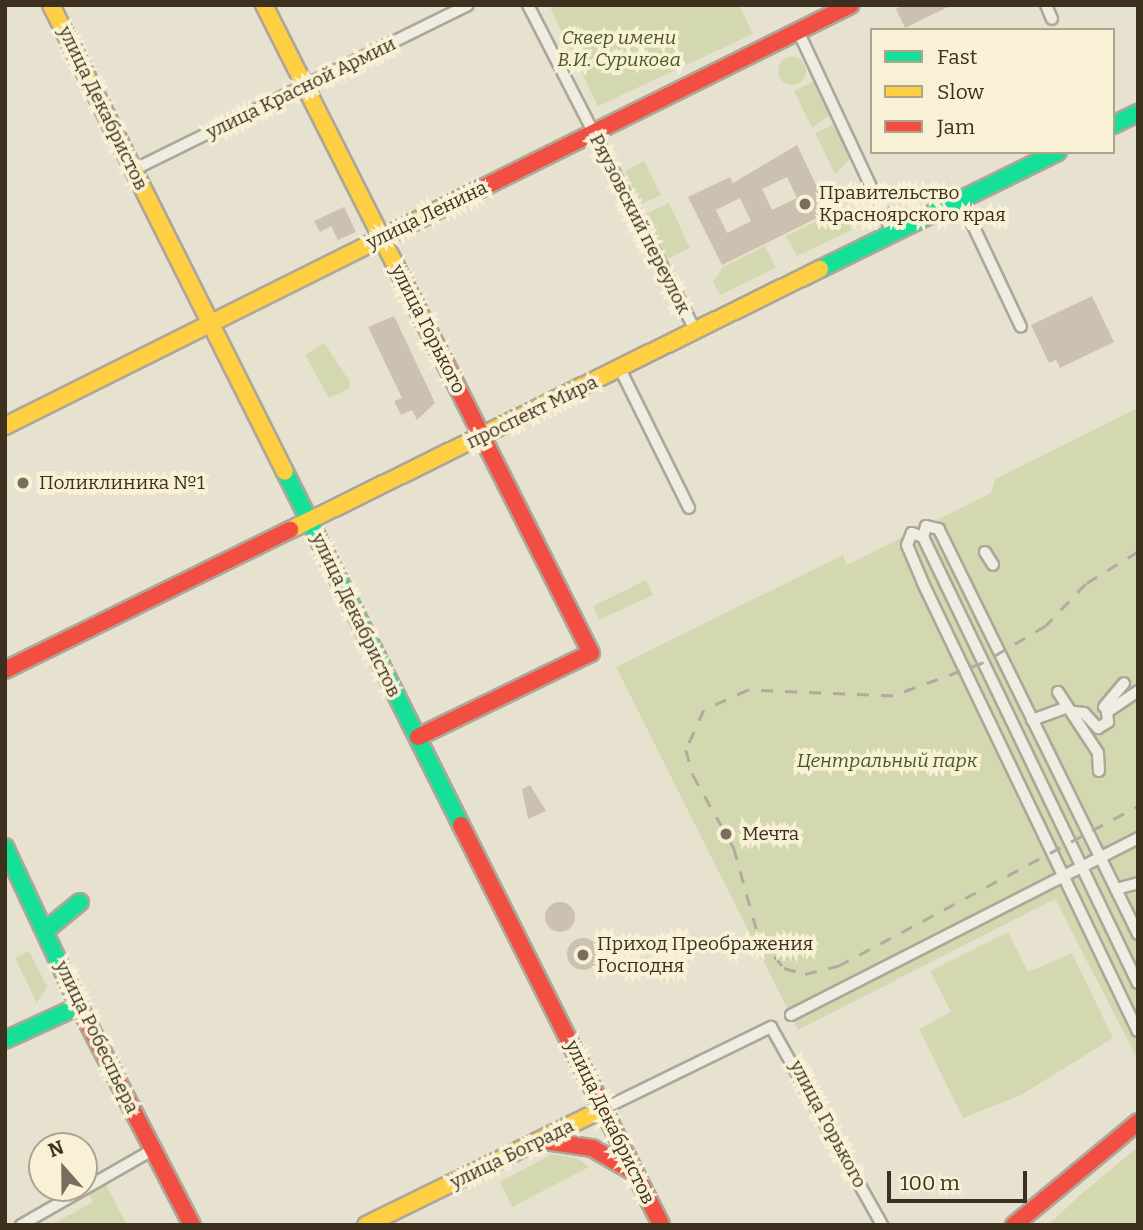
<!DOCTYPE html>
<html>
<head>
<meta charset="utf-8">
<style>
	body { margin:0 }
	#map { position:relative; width:1143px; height:1230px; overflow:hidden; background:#e7e2d0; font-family:Bitter,serif }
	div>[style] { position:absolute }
	.green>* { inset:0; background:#d4d8b1 }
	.round { border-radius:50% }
	.building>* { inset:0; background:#ccc0b0 }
	.roads { filter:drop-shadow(2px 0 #aca798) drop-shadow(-2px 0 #aca798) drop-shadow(0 2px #aca798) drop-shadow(0 -2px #aca798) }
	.street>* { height:10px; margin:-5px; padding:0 5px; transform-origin:5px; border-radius:5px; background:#efece2 }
	.fast>* { height:16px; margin:-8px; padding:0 8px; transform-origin:8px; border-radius:8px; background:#16e098 }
	.slow>* { height:16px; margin:-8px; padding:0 8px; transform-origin:8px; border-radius:8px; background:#ffcf43 }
	.jam>* { height:16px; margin:-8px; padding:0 8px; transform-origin:8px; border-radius:8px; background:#f24e42 }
	.rail>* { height:2.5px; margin-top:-1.25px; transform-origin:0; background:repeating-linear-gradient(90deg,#afaba1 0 12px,transparent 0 24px) }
	.dots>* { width:19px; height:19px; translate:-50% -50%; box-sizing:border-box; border:4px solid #f8f1d6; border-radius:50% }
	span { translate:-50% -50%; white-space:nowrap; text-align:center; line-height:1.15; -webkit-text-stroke:7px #f8f1d6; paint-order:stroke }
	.park-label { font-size:19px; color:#485a24; font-style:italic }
	.street-label { font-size:19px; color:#3d301f }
	.poi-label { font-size:19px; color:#3d301f }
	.left { translate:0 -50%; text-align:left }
	.frame { position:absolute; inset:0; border:7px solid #3d301f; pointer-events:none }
	.legend { position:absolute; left:870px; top:28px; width:245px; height:126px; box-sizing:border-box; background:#f8f1d6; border:2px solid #ada48d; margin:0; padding:9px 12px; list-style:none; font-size:21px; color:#3d301f }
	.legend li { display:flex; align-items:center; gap:14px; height:35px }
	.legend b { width:35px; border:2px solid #ada48d }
	.north { position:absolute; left:28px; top:1132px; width:70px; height:70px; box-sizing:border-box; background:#f8f1d6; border:2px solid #ada48d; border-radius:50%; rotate:339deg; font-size:19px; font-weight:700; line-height:28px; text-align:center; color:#3d301f }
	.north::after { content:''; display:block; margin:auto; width:24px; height:32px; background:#786e5d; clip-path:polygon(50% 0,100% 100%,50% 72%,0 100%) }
	.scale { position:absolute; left:887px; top:1171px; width:140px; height:32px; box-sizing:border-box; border:4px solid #3d301f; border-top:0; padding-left:9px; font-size:21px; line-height:24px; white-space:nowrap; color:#3d301f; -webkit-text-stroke:5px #f8f1d6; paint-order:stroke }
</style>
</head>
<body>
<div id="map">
	<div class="green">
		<i style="clip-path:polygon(549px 5px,739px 5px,753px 34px,598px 106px)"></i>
		<i class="round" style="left:778px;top:57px;width:28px;height:28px"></i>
		<i style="clip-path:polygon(815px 81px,831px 114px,812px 128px,794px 91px)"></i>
		<i style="clip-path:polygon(835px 124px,851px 158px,835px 174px,815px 133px)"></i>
		<i style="clip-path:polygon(644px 161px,661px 195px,641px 204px,625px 171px)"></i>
		<i style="clip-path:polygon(669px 203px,690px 248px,667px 259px,646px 214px)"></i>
		<i style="clip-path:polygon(841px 209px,852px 230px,797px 256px,786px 236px)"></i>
		<i style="clip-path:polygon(765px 246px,776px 268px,720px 295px,713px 282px,723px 267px)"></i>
		<i style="clip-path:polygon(324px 343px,350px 382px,349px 389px,329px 398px,305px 355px)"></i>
		<i style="clip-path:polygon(1138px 408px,1138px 1060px,1055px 899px,798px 1030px,616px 667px,843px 555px,847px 565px,991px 493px,995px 479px)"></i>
		<i style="clip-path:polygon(646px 580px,653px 595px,599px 620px,593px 606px)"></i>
		<i style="clip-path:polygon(1008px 932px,1028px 972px,1072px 953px,1113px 1038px,1021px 1095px,963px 1118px,919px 1029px,951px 1012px,930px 971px)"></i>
		<i style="clip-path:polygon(29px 951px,47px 987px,37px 1003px,15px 958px)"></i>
		<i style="clip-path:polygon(1138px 1147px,1138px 1225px,1048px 1225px,1081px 1194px)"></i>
		<i style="clip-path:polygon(552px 1154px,577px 1158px,589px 1167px,512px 1207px,500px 1182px)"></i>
		<i style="clip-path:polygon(106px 1185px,127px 1225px,51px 1225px,93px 1202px,89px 1194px)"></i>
	</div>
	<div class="building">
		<i style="clip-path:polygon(903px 5px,952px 5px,905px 28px,896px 9px)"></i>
		<i style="clip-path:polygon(evenodd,797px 145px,829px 212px,722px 265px,688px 197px,730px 177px,733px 183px,797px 145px,787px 177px,797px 198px,772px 210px,762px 189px,787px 177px,797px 145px,740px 198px,751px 221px,727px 233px,716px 210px,740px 198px)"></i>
		<i style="clip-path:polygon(344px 207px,356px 232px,338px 240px,331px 226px,320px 232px,314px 221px)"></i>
		<i style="clip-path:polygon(1092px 296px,1114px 342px,1060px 368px,1056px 360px,1049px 363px,1031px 325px)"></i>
		<i style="clip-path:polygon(394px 316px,435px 403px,417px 420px,412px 410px,401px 415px,394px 401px,402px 398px,368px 327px)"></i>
		<i style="clip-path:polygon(530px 785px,546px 811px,528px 819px,522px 789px)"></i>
		<i class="round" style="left:545px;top:902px;width:30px;height:30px"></i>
		<i class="round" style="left:567px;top:938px;width:32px;height:32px"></i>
	</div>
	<div class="roads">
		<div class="street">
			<i style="left:528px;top:5px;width:368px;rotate:62.8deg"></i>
			<i style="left:1046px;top:5px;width:15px;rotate:67deg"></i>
			<i style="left:798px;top:31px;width:224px;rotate:64.9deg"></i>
			<i style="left:133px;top:170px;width:373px;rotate:-26.2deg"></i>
			<i style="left:961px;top:200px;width:140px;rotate:64.7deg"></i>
			<i style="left:620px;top:369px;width:155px;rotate:63.6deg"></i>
			<i style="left:923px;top:537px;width:495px;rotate:64.3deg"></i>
			<i style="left:985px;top:552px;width:15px;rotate:58deg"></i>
			<i style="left:1058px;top:692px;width:73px;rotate:56.7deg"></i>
			<i style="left:1098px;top:753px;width:18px;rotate:87deg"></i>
			<i style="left:1104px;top:707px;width:31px;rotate:-50deg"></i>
			<i style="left:1074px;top:712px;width:10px;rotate:6deg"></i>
			<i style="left:1084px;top:713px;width:21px;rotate:47deg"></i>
			<i style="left:1098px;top:728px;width:12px;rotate:-31deg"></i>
			<i style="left:1108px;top:722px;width:10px;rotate:-96deg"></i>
			<i style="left:1107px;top:712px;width:37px;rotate:-34deg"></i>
			<i style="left:1032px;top:720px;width:38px;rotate:-20deg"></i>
			<i style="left:1116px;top:889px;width:23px;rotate:-15deg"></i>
			<i style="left:1138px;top:934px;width:451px;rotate:-116.2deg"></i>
			<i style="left:939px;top:529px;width:13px;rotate:-167deg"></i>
			<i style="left:926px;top:526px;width:11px;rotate:105deg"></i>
			<i style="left:923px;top:537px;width:12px;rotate:-160deg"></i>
			<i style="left:912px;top:533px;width:13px;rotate:113deg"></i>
			<i style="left:907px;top:545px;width:39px;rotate:67deg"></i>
			<i style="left:922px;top:581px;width:499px;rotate:64.4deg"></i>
			<i style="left:791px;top:1015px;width:390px;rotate:-27deg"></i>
			<i style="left:603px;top:1109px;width:187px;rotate:-26deg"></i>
			<i style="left:771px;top:1027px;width:227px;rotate:60.7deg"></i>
			<i style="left:21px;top:1225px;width:153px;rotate:-29.7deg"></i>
		</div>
		<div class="fast">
			<i style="left:1113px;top:125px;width:28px;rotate:-26deg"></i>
			<i style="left:820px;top:269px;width:265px;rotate:-26.2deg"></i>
			<i style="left:285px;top:472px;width:394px;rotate:63.5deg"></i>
			<i style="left:5px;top:847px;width:175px;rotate:65deg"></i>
			<i style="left:79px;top:1006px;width:81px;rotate:155.3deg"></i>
			<i style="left:46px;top:930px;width:44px;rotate:-39.5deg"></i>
		</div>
		<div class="slow">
			<i style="left:51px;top:5px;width:522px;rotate:63.39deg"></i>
			<i style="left:264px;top:5px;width:401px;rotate:63.2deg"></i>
			<i style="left:5px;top:426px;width:526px;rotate:-26.52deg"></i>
			<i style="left:290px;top:530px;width:591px;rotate:-26.22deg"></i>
			<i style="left:366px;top:1225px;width:264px;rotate:-26.1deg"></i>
		</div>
		<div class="jam">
			<i style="left:476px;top:191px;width:418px;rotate:-26.4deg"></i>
			<i style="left:5px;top:670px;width:318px;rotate:-26.2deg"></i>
			<i style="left:418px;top:737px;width:192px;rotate:-25.9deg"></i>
			<i style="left:591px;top:653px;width:325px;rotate:-116.7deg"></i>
			<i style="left:461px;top:825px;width:447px;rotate:63.4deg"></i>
			<i style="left:79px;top:1006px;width:246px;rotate:62.7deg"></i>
			<i style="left:545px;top:1141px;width:48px;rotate:8.5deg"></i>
			<i style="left:592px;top:1148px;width:44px;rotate:30.1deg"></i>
			<i style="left:1014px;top:1225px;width:161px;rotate:-39.7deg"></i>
		</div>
	</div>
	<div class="rail">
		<i style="left:1138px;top:552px;width:61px;rotate:148.4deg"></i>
		<i style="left:1086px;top:584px;width:58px;rotate:133.6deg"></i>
		<i style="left:1046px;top:626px;width:73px;rotate:149.6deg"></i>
		<i style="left:983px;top:663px;width:96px;rotate:159.9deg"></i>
		<i style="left:893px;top:696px;width:145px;rotate:-177.6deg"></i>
		<i style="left:748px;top:690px;width:48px;rotate:155.6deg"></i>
		<i style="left:704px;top:710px;width:44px;rotate:114.2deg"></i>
		<i style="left:686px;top:750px;width:26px;rotate:74deg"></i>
		<i style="left:693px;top:775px;width:84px;rotate:60.7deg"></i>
		<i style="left:734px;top:848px;width:93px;rotate:74.5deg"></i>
		<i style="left:759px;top:938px;width:39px;rotate:50deg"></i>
		<i style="left:784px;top:968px;width:22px;rotate:16deg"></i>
		<i style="left:805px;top:974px;width:34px;rotate:-14deg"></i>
		<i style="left:838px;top:966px;width:340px;rotate:-28.1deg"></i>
	</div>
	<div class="dots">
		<i style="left:805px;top:204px;background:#786e5d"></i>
		<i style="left:23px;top:483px;background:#786e5d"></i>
		<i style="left:726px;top:834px;background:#786e5d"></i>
		<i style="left:583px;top:955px;background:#786e5d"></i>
	</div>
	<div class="park-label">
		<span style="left:619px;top:49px">Сквер имени<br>В.И. Сурикова</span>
		<span style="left:887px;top:761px">Центральный парк</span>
	</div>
	<div class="street-label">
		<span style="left:301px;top:88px;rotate:-26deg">улица Красной Армии</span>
		<span style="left:103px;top:108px;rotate:64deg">улица Декабристов</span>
		<span style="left:427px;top:215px;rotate:-26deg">улица Ленина</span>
		<span style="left:640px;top:224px;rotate:63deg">Ряузовский переулок</span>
		<span style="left:428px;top:329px;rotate:63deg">улица Горького</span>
		<span style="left:532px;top:412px;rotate:-26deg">проспект Мира</span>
		<span style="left:356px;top:615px;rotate:64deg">улица Декабристов</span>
		<span style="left:97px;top:1037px;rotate:64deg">улица Робеспьера</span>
		<span style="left:610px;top:1122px;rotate:64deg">улица Декабристов</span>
		<span style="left:828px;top:1124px;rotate:62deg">улица Горького</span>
		<span style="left:512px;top:1154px;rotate:-26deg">улица Бограда</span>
	</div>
	<div class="poi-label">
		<span class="left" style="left:819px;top:204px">Правительство<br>Красноярского края</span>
		<span class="left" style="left:39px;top:483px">Поликлиника №1</span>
		<span class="left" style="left:742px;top:834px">Мечта</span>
		<span class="left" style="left:597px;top:955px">Приход Преображения<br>Господня</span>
	</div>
	<div class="frame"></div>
	<ul class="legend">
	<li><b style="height:9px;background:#16e098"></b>Fast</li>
	<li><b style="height:9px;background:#ffcf43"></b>Slow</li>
	<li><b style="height:9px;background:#f24e42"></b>Jam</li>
	</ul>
	<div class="north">N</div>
	<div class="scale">100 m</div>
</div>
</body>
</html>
